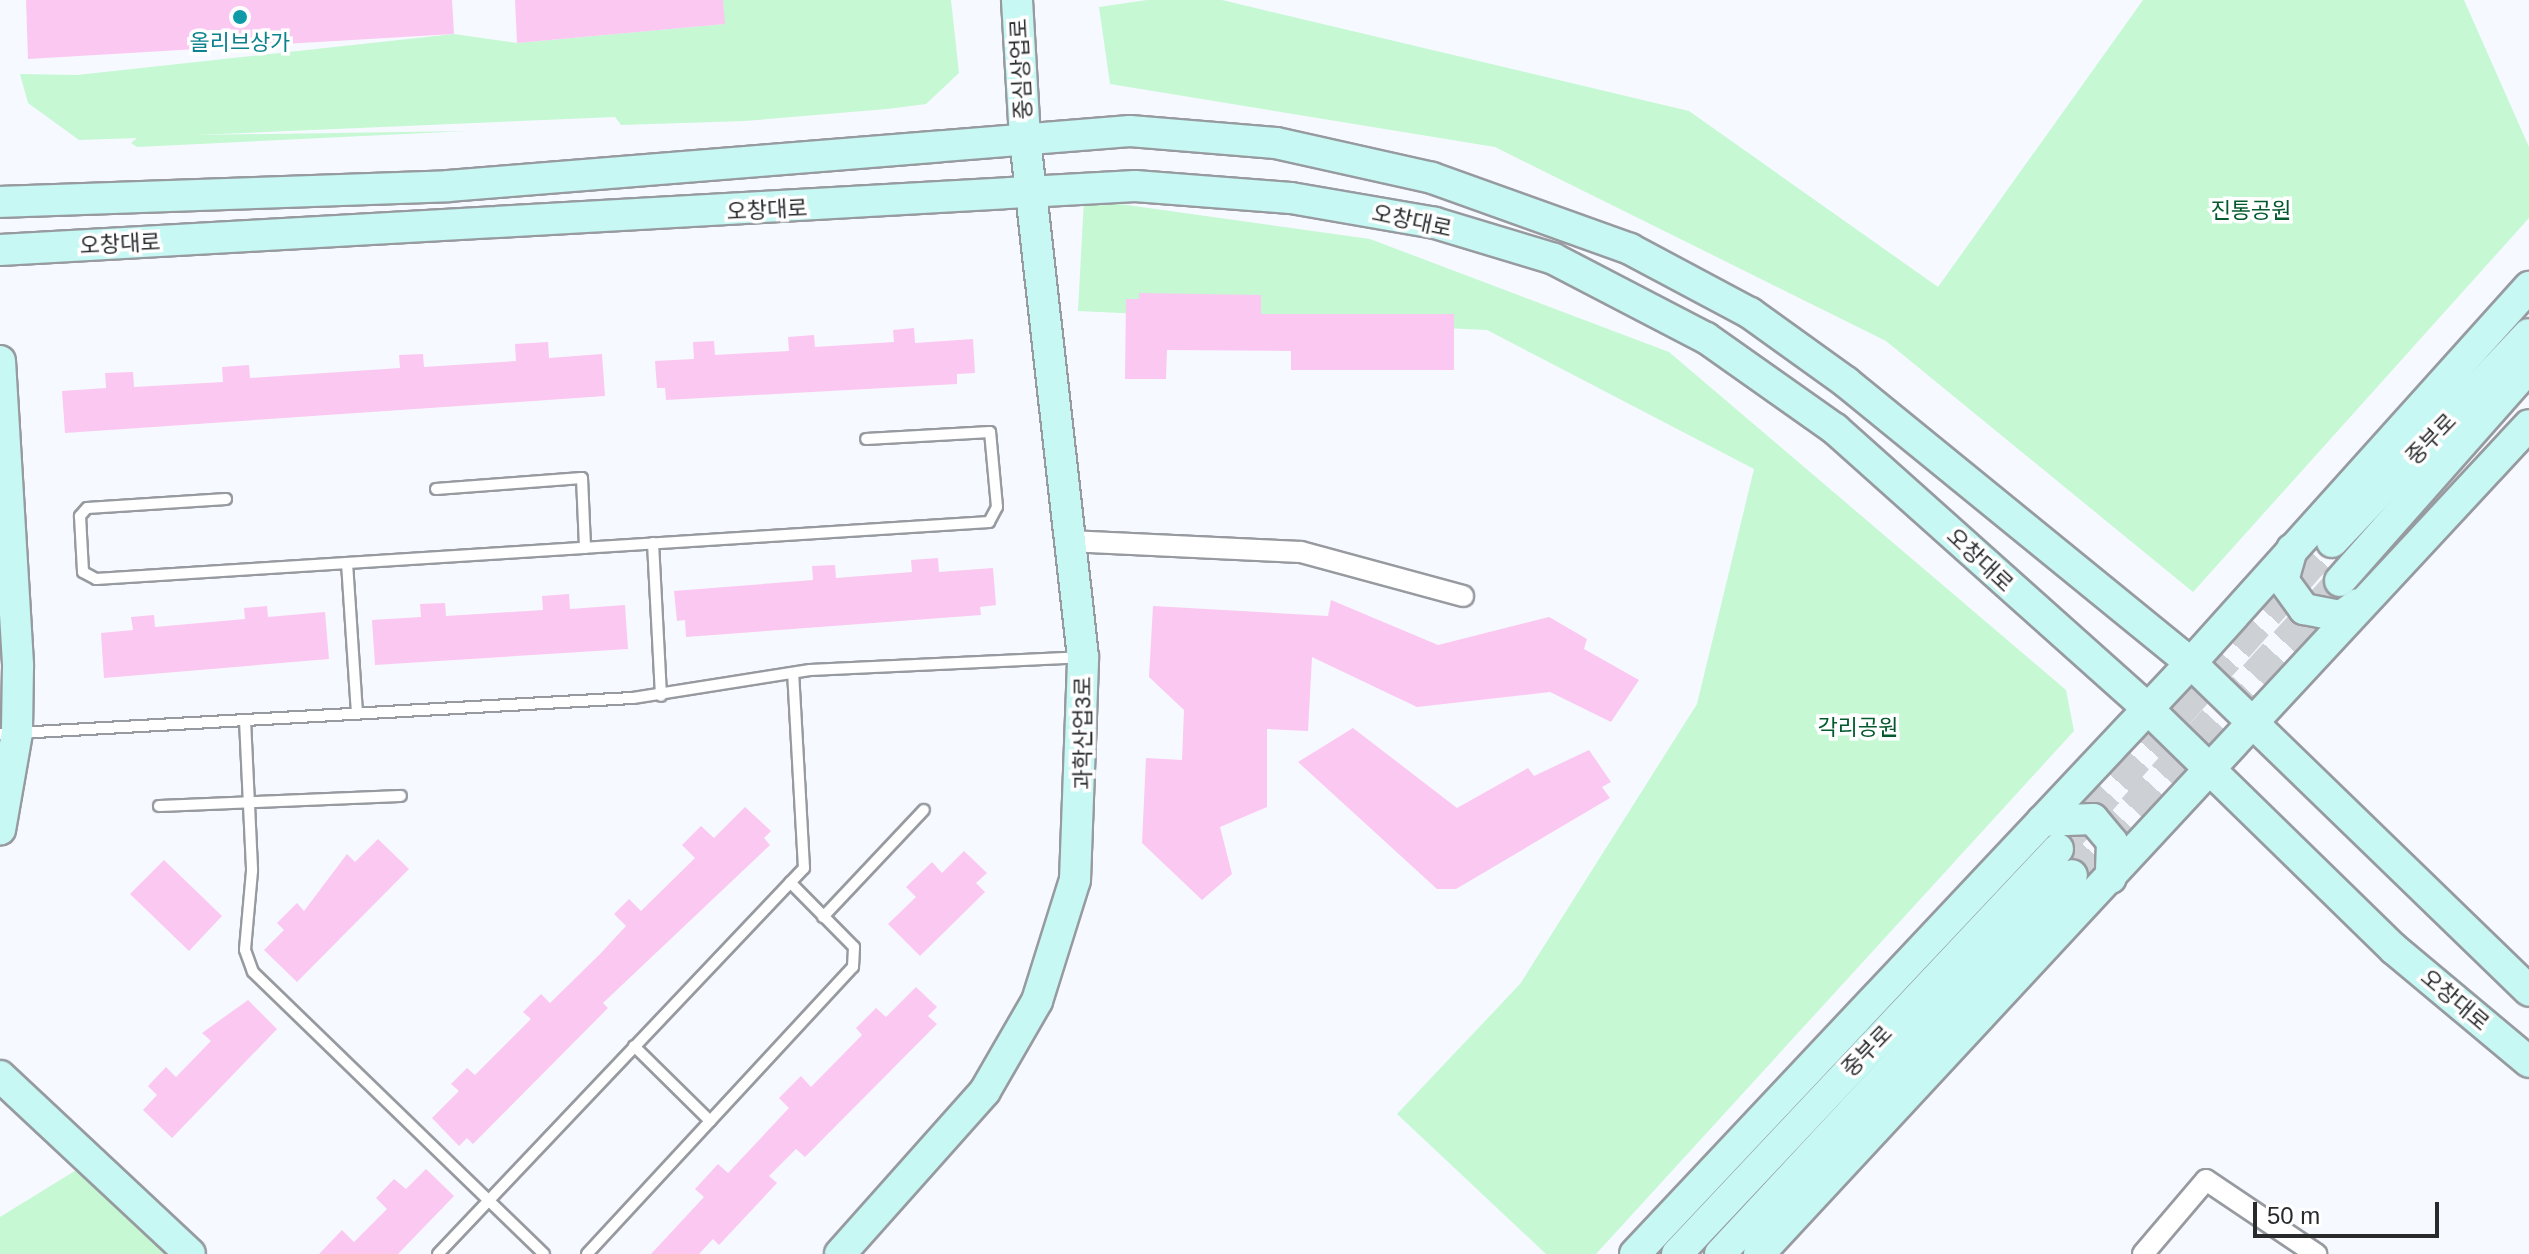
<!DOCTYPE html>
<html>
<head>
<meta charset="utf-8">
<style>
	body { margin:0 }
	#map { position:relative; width:2529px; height:1254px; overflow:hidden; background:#f6f9ff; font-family:Helvetica,"Noto Sans KR",sans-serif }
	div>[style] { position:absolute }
	.green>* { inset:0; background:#c6f8d4 }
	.building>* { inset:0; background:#fbc8f1 }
	.secondary-tunnel>* { height:30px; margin-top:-15px; transform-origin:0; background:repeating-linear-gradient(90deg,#cdd0d5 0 30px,transparent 0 45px) }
	.roads { filter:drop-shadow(2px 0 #979ba0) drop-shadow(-2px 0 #979ba0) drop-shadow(0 2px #979ba0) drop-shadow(0 -2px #979ba0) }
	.lane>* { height:10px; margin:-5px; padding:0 5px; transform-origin:5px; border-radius:5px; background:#fff }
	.street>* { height:20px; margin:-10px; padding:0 10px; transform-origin:10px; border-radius:10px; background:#fff }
	.secondary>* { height:30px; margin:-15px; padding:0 15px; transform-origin:15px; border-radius:15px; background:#c7f8f4 }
	.dots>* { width:22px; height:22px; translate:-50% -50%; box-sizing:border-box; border:4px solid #fff; border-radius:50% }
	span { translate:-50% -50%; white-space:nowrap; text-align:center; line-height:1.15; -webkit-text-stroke:7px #fff; paint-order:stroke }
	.culture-label { font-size:22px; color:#0d838f }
	.street-label { font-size:22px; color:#282a2c }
	.park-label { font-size:22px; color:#045a2e }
	.scale { position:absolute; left:2253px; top:1202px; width:186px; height:36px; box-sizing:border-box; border:4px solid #282a2c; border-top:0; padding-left:10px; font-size:24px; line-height:28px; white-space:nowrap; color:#282a2c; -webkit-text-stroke:6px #fff; paint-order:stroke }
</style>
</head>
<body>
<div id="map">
	<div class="green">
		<i style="clip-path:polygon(723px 0,951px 0,959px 73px,926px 104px,887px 109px,745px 121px,621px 125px,615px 117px,196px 135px,467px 131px,137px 147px,131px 143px,137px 138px,79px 140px,28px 103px,20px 74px,77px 75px,454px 34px,517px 43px,724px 24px)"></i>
		<i style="clip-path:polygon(1147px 0,1222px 0,1689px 111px,1938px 287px,2143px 0,2464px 0,2529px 147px,2529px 218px,2193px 592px,1886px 341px,1495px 147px,1110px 84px,1099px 7px)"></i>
		<i style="clip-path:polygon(1084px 199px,1370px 239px,1669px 352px,2066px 690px,2074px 731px,1596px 1254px,1546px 1254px,1397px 1114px,1520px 984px,1697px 704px,1754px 469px,1487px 330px,1078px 311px)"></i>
		<i style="clip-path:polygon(91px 1161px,190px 1254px,0 1254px,0 1217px)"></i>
	</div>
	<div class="building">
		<i style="clip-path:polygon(26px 0,452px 0,454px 34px,28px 59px)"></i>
		<i style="clip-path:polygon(515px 0,723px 0,725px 24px,517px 43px)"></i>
		<i style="clip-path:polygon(1139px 293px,1261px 295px,1261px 314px,1454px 314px,1454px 370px,1291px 370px,1291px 351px,1167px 350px,1166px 379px,1125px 379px,1126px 299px,1139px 299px)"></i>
		<i style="clip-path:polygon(914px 328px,915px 343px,973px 339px,975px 373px,957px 374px,957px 384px,666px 400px,665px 388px,657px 388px,655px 361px,694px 359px,693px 342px,714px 341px,715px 355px,789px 351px,788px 337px,814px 335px,815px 347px,894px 342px,893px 330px)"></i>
		<i style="clip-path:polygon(548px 342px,549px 358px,602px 354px,605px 396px,65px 433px,62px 391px,106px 388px,105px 373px,133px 372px,134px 387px,223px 382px,222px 367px,249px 365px,250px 378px,400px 368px,399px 355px,423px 354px,424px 367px,516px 361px,515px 344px)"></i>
		<i style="clip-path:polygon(938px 558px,939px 572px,993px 568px,996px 605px,980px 607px,981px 615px,686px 637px,685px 620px,677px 621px,674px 591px,813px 580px,812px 566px,835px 565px,836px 578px,912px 572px,911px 560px)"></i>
		<i style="clip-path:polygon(569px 594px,570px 609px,625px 605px,628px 649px,375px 665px,372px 620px,421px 617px,420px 604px,445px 603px,446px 616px,543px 610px,542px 596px)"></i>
		<i style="clip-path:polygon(1331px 600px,1438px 645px,1549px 617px,1587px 639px,1584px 649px,1639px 680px,1611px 722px,1550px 692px,1417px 707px,1312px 657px,1308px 731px,1267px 729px,1267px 807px,1220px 827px,1232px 874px,1202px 900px,1142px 843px,1146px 758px,1182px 760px,1184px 710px,1149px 677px,1153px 606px,1328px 616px)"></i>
		<i style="clip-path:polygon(267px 606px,268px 617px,325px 612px,329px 659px,104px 678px,101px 633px,133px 630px,131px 617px,154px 615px,155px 627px,245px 619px,244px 608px)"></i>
		<i style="clip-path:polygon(1353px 728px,1457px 808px,1528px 768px,1534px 776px,1589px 750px,1611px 782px,1602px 787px,1610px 798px,1456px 889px,1437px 889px,1298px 762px)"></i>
		<i style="clip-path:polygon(745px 807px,771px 831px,764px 838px,770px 845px,603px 1003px,608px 1008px,473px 1144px,467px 1138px,459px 1146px,432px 1118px,459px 1091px,451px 1084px,467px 1068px,475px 1075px,531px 1019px,523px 1012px,541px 994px,550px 1003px,600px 954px,626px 926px,614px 914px,629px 899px,641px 911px,695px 858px,682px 845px,701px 826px,714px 838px)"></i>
		<i style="clip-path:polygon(378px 839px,409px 869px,297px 982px,264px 950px,284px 930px,277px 923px,297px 903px,304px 911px,347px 854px,355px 862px)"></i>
		<i style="clip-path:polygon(964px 851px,987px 873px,976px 883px,985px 892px,920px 956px,888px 924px,916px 897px,906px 887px,932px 862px,942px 873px)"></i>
		<i style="clip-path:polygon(164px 860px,222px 916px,189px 951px,130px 894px)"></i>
		<i style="clip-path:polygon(916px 987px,937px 1007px,928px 1016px,937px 1024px,805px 1157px,796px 1149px,769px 1176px,777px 1183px,719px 1245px,713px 1239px,699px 1254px,651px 1254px,704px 1197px,695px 1189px,718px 1164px,728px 1173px,789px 1108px,779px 1098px,801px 1076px,811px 1087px,862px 1035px,856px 1028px,876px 1008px,886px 1017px)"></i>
		<i style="clip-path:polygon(248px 1000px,277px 1029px,172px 1138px,143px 1110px,157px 1095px,148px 1086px,166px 1067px,176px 1077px,211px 1041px,202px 1033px)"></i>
		<i style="clip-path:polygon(426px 1169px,454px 1196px,398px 1254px,319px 1254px,342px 1230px,354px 1242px,387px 1209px,376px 1198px,394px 1179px,406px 1189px)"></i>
	</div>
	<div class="secondary-tunnel">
		<i style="left:2058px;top:849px;width:411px;rotate:-48.3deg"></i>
		<i style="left:2072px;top:875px;width:398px;rotate:-47.6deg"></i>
	</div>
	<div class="roads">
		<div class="lane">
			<i style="left:436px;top:489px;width:146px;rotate:-4.3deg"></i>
			<i style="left:582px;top:478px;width:70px;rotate:87.5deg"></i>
			<i style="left:226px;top:499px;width:139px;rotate:176.3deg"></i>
			<i style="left:87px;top:508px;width:11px;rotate:131deg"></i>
			<i style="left:80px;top:516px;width:56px;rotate:86.9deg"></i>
			<i style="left:83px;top:572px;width:15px;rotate:28deg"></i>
			<i style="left:96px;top:579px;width:895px;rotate:-3.65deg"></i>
			<i style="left:989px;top:522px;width:17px;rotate:-62deg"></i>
			<i style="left:997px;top:507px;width:75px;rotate:-95.3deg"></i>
			<i style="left:990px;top:432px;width:124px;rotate:176.8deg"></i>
			<i style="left:653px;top:543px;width:153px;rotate:87deg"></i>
			<i style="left:347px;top:563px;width:151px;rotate:86.2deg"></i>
			<i style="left:245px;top:720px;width:151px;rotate:87.3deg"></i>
			<i style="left:252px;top:871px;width:79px;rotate:95.1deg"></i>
			<i style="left:245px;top:950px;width:23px;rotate:70deg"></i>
			<i style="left:253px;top:972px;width:405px;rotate:44.1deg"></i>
			<i style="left:0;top:734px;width:634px;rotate:-3.26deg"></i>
			<i style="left:633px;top:698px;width:179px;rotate:-9deg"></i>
			<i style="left:810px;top:670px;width:271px;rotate:-2.7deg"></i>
			<i style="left:159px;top:806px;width:242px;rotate:-2.4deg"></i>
			<i style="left:823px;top:917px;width:147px;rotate:-46.7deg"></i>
			<i style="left:634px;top:1046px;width:107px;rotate:44.6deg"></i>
			<i style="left:438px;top:1254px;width:532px;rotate:-46.52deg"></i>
			<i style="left:804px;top:868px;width:194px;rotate:-93.2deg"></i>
			<i style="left:587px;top:1254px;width:391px;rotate:-47.2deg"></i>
			<i style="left:853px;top:967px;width:20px;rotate:-87deg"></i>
			<i style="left:854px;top:947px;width:91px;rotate:-134.6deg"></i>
		</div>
		<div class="street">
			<i style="left:1068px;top:541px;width:233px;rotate:2.7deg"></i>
			<i style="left:1301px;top:552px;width:168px;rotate:15.2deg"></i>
			<i style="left:2143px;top:1254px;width:97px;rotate:-49.6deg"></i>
			<i style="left:2206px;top:1180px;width:133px;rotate:33.9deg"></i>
		</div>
		<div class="secondary">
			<i style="left:0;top:202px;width:448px;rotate:-2deg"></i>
			<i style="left:448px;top:186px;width:684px;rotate:-4.61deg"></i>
			<i style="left:1130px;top:131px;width:146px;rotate:4.7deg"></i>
			<i style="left:1276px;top:143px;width:160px;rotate:12.6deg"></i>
			<i style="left:1432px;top:178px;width:210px;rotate:19.7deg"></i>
			<i style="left:1630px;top:249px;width:136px;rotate:28.1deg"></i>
			<i style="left:1750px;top:313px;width:118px;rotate:35.7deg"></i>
			<i style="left:1846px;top:382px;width:445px;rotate:39.2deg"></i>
			<i style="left:2191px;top:663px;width:471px;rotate:44.1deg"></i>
			<i style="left:0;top:250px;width:1137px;rotate:-3.23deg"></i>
			<i style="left:1135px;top:186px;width:156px;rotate:4.4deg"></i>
			<i style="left:1291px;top:198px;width:146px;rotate:9.8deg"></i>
			<i style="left:1435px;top:223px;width:124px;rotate:16.8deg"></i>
			<i style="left:1554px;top:259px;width:171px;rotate:27.5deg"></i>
			<i style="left:1706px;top:338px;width:158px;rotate:35.2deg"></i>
			<i style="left:1835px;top:429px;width:420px;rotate:41.8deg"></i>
			<i style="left:2148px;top:709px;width:344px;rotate:44.3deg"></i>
			<i style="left:2394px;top:949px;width:176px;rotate:39.9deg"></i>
			<i style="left:0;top:361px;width:306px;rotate:86.6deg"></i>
			<i style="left:18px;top:666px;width:67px;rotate:90.9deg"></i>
			<i style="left:17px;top:733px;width:98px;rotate:99.9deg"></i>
			<i style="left:2332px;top:542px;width:286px;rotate:-46.6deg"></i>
			<i style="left:2292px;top:549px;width:32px;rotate:106deg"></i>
			<i style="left:2283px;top:580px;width:36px;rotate:54deg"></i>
			<i style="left:2304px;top:609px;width:38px;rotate:11deg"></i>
			<i style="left:2341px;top:616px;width:21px;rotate:-35deg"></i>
			<i style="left:2340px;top:581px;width:286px;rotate:-48.5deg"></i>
			<i style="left:2042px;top:821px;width:51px;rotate:-2.2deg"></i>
			<i style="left:2093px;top:819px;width:30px;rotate:50deg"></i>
			<i style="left:2112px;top:842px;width:36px;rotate:92deg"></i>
			<i style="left:0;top:1076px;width:260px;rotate:43.1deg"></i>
			<i style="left:840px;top:1254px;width:218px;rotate:-48.3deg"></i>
			<i style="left:985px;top:1091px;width:104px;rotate:-60deg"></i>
			<i style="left:1037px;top:1001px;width:127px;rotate:-72.6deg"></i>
			<i style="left:1075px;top:880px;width:223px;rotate:-87.9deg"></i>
			<i style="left:1083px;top:657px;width:521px;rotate:-96.39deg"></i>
			<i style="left:1025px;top:139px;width:139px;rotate:-93.3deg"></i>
			<i style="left:1635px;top:1254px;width:811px;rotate:-46.75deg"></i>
			<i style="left:2191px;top:663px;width:506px;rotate:-48.05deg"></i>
			<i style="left:1677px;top:1254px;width:556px;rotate:-46.75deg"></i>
			<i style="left:1720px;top:1254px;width:517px;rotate:-47.12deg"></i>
			<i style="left:1759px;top:1254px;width:1131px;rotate:-47.11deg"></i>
		</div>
	</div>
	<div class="dots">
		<i style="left:240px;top:17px;background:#0f9aa8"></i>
	</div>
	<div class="culture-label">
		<span style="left:240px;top:43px">올리브상가</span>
	</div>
	<div class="street-label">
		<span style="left:1021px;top:69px;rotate:-93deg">중심상업로</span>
		<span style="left:767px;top:210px;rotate:-3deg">오창대로</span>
		<span style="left:1412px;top:221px;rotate:12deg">오창대로</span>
		<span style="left:120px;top:244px;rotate:-3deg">오창대로</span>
		<span style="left:2431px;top:439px;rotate:-46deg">중부로</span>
		<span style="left:1980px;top:560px;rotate:43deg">오창대로</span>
		<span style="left:1083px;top:733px;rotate:-90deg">과학산업3로</span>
		<span style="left:2455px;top:1000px;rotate:40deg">오창대로</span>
		<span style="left:1867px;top:1051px;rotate:-46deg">중부로</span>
	</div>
	<div class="park-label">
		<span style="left:2251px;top:211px">진통공원</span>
		<span style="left:1858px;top:728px">각리공원</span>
	</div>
	<div class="scale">50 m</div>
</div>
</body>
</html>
